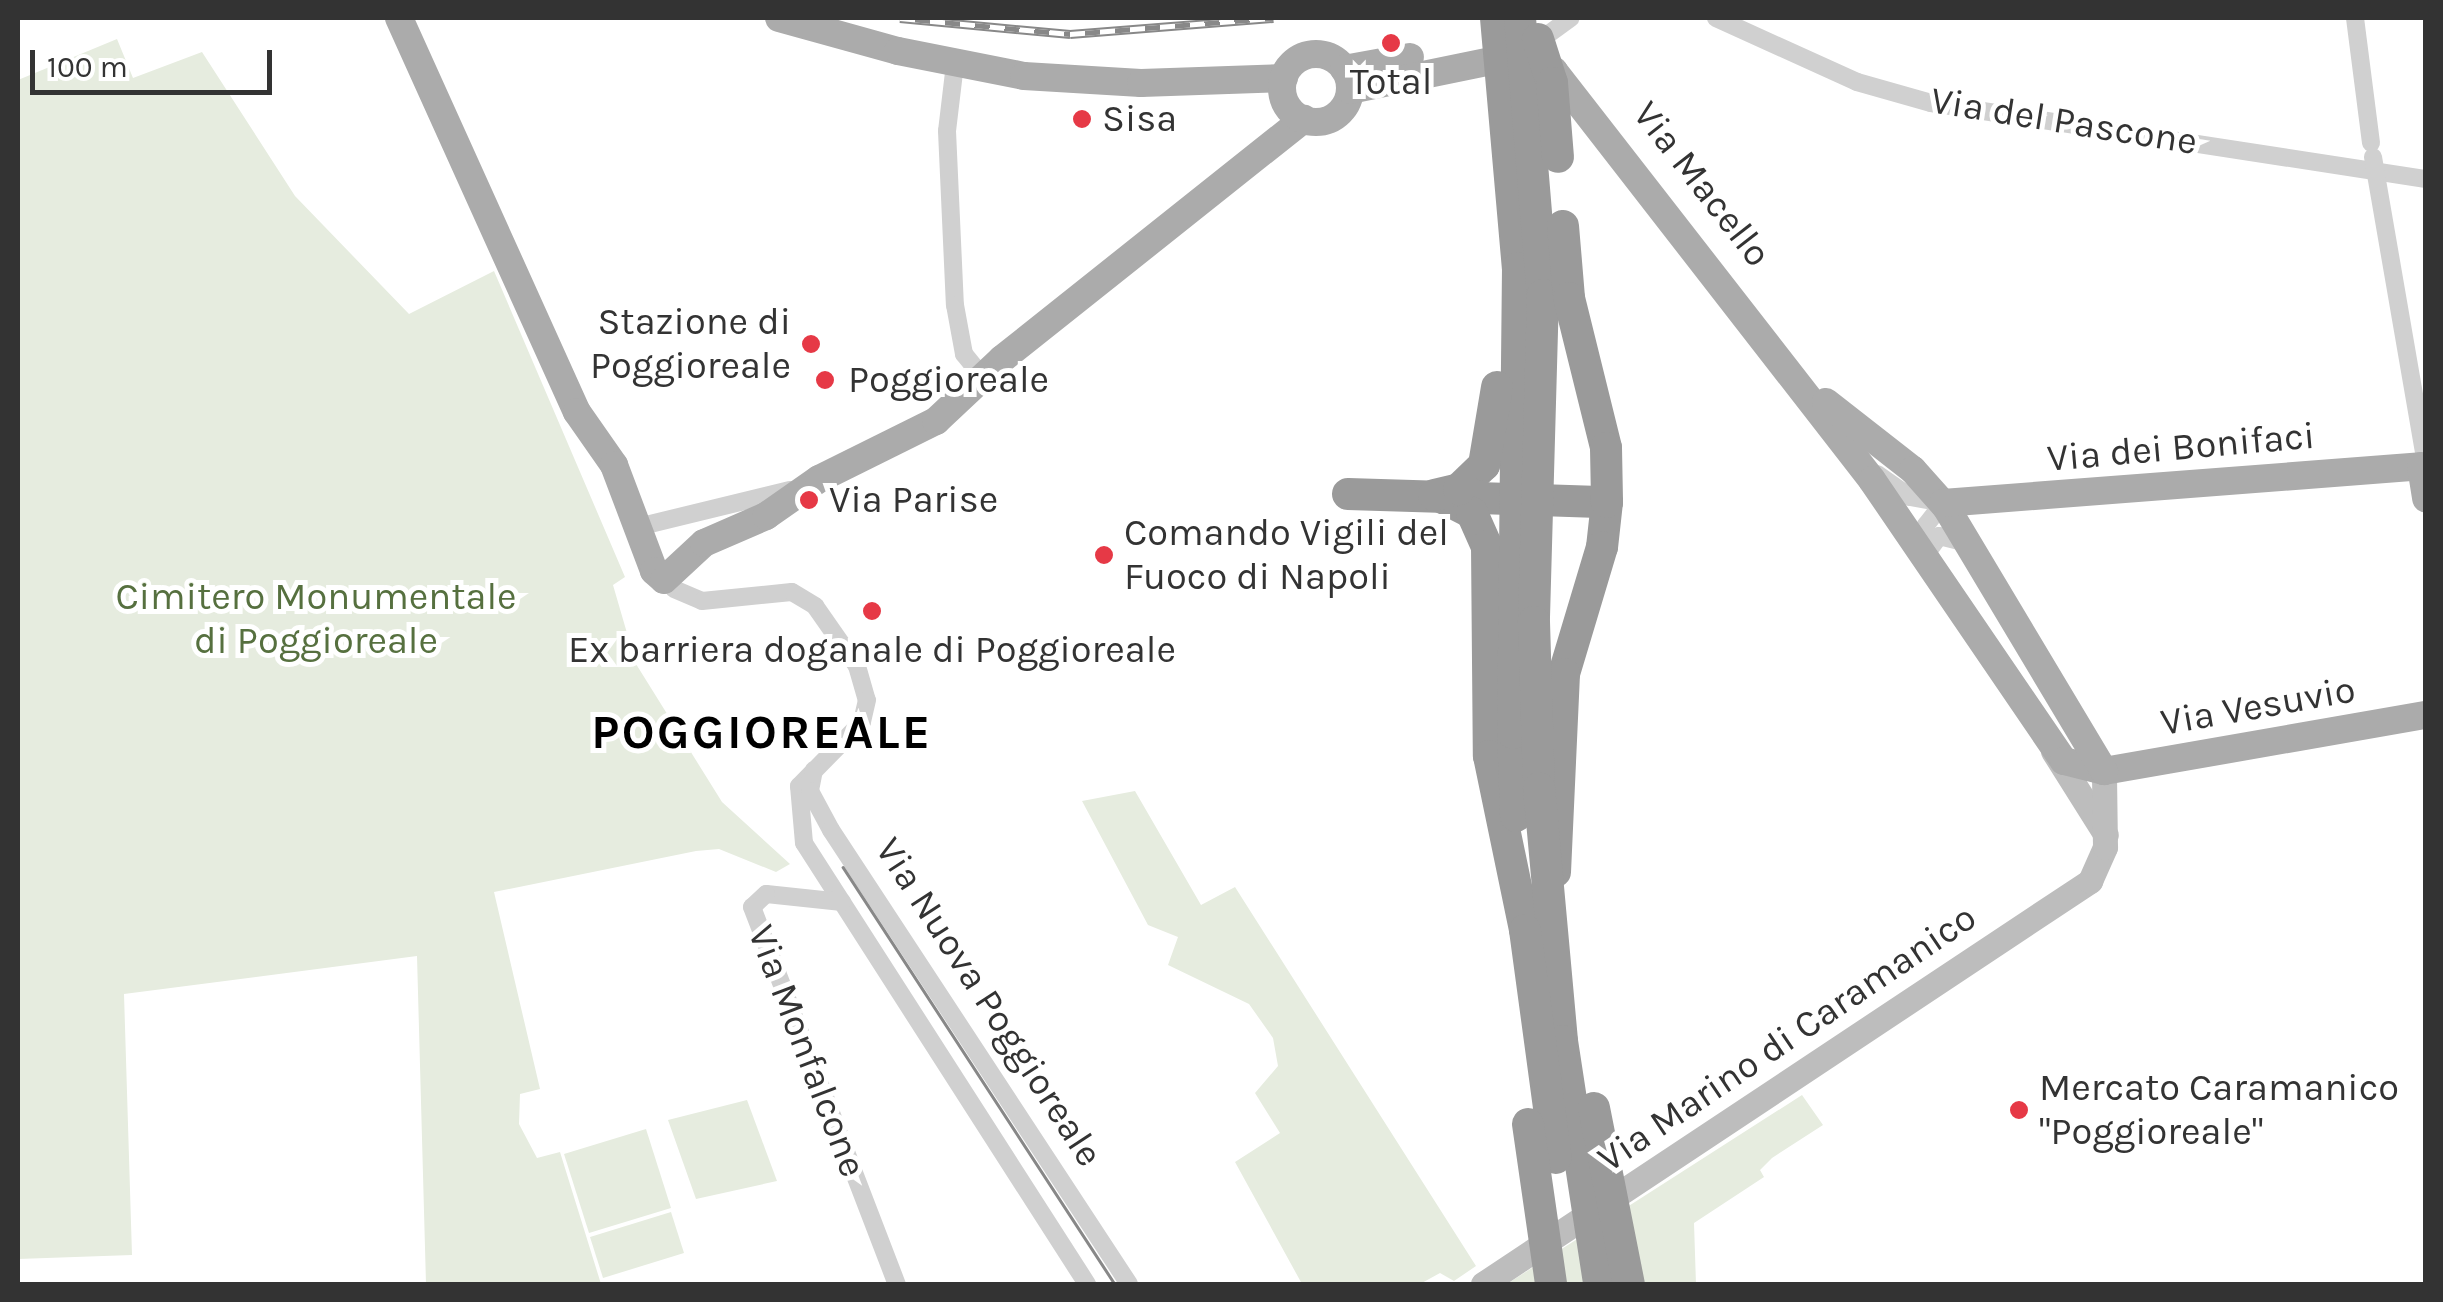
<!DOCTYPE html>
<html>
<head>
<meta charset="utf-8">
<style>
	body { margin:0 }
	#map { position:relative; width:2443px; height:1302px; overflow:hidden; background:#fff; font-family:Karla,sans-serif }
	div>[style] { position:absolute }
	.green>* { inset:0; background:#e6ecdf }
	.street>* { height:18px; margin:-9px; padding:0 9px; transform-origin:9px; border-radius:9px; background:#d0d0d0 }
	.secondary>* { height:25px; margin:-12.5px; padding:0 12.5px; transform-origin:12.5px; border-radius:12.5px; background:#bdbdbd }
	.primary>* { height:28px; margin:-14px; padding:0 14px; transform-origin:14px; border-radius:14px; background:#ababab }
	.primary>.ring { margin:-14px; padding:0; box-sizing:content-box; background:none; border:28px solid #ababab; border-radius:50% }
	.highway>* { height:32px; margin:-16px; padding:0 16px; transform-origin:16px; border-radius:16px; background:#9a9a9a }
	.tram>* { height:2.5px; margin:-1.25px; padding:0 1.25px; transform-origin:1.25px; border-radius:1.25px; background:#888 }
	.rail>* { height:9px; margin-top:-4.5px; transform-origin:0; background:repeating-linear-gradient(90deg,#fff 0 15px,#888 0 30px); box-sizing:border-box; border-block:2px solid #888 }
	.highway-bridge>* { height:32px; margin:-16px; padding:0 16px; transform-origin:16px; border-radius:16px; background:#9a9a9a }
	.dots>* { width:28px; height:28px; translate:-50% -50%; box-sizing:border-box; border:5px solid #fff; border-radius:50% }
	span { translate:-50% -50%; white-space:nowrap; text-align:center; line-height:1.15; -webkit-text-stroke:10px #fff; paint-order:stroke }
	.poi-label { font-size:38px; color:#333 }
	.left { translate:0 -50%; text-align:left }
	.right { translate:-100% -50%; text-align:right }
	.street-label { font-size:38px; color:#333 }
	.park-label { font-size:38px; color:#56703f }
	.district-label { font-size:48px; color:#000; font-weight:700; letter-spacing:2.5px }
	.frame { position:absolute; inset:0; border:20px solid #333; pointer-events:none }
	.scale { position:absolute; left:30px; top:50px; width:242px; height:45px; box-sizing:border-box; border:5px solid #333; border-top:0; padding-left:12px; font-size:30px; line-height:35px; white-space:nowrap; color:#333; -webkit-text-stroke:8px #fff; paint-order:stroke }
</style>
</head>
<body>
<div id="map">
	<div class="green">
		<i style="clip-path:polygon(117px 39px,133px 78px,202px 52px,295px 196px,409px 314px,494px 271px,625px 577px,613px 585px,636px 664px,722px 802px,790px 864px,776px 872px,719px 849px,696px 851px,494px 892px,540px 1089px,520px 1094px,519px 1124px,537px 1158px,560px 1152px,601px 1284px,426px 1284px,417px 956px,124px 994px,132px 1255px,18px 1259px,18px 80px)"></i>
		<i style="clip-path:polygon(1135px 791px,1201px 905px,1235px 887px,1476px 1266px,1454px 1281px,1440px 1273px,1420px 1284px,1302px 1284px,1235px 1162px,1280px 1133px,1255px 1093px,1278px 1066px,1273px 1038px,1249px 1004px,1168px 965px,1178px 937px,1148px 925px,1082px 801px)"></i>
		<i style="clip-path:polygon(1802px 1095px,1823px 1125px,1772px 1158px,1760px 1170px,1764px 1177px,1694px 1223px,1696px 1284px,1507px 1284px)"></i>
		<i style="clip-path:polygon(747px 1100px,777px 1181px,696px 1199px,668px 1120px)"></i>
		<i style="clip-path:polygon(646px 1129px,671px 1208px,589px 1233px,564px 1154px)"></i>
		<i style="clip-path:polygon(671px 1212px,684px 1253px,603px 1278px,590px 1237px)"></i>
	</div>
	<div class="street">
		<i style="left:1716px;top:18px;width:155px;rotate:24.4deg"></i>
		<i style="left:1857px;top:82px;width:77px;rotate:15.8deg"></i>
		<i style="left:1931px;top:103px;width:501px;rotate:8.73deg"></i>
		<i style="left:2355px;top:18px;width:126px;rotate:82.7deg"></i>
		<i style="left:1539px;top:41px;width:39px;rotate:-36deg"></i>
		<i style="left:955px;top:64px;width:67px;rotate:96.8deg"></i>
		<i style="left:947px;top:131px;width:174px;rotate:87.4deg"></i>
		<i style="left:955px;top:305px;width:50px;rotate:79.6deg"></i>
		<i style="left:964px;top:354px;width:28px;rotate:51deg"></i>
		<i style="left:2373px;top:157px;width:313px;rotate:80.2deg"></i>
		<i style="left:1877px;top:474px;width:40px;rotate:34.9deg"></i>
		<i style="left:1910px;top:497px;width:34px;rotate:10deg"></i>
		<i style="left:646px;top:525px;width:148px;rotate:-13.7deg"></i>
		<i style="left:1924px;top:552px;width:27px;rotate:-86deg"></i>
		<i style="left:1926px;top:525px;width:28px;rotate:-52deg"></i>
		<i style="left:1924px;top:557px;width:26px;rotate:-54deg"></i>
		<i style="left:1939px;top:536px;width:30px;rotate:14deg"></i>
		<i style="left:674px;top:589px;width:30px;rotate:23deg"></i>
		<i style="left:702px;top:601px;width:90px;rotate:-5.7deg"></i>
		<i style="left:792px;top:592px;width:27px;rotate:31deg"></i>
		<i style="left:815px;top:606px;width:73px;rotate:55deg"></i>
		<i style="left:857px;top:666px;width:35px;rotate:74deg"></i>
		<i style="left:867px;top:700px;width:23px;rotate:103deg"></i>
		<i style="left:862px;top:722px;width:90px;rotate:134.5deg"></i>
		<i style="left:799px;top:786px;width:57px;rotate:85deg"></i>
		<i style="left:804px;top:843px;width:524px;rotate:57.31deg"></i>
		<i style="left:814px;top:770px;width:21px;rotate:101deg"></i>
		<i style="left:810px;top:791px;width:44px;rotate:61.7deg"></i>
		<i style="left:831px;top:830px;width:543px;rotate:56.72deg"></i>
		<i style="left:842px;top:902px;width:76px;rotate:-174deg"></i>
		<i style="left:766px;top:894px;width:19px;rotate:137deg"></i>
		<i style="left:752px;top:907px;width:404px;rotate:69deg"></i>
	</div>
	<div class="secondary">
		<i style="left:2053px;top:751px;width:99px;rotate:57.8deg"></i>
		<i style="left:1483px;top:1284px;width:729px;rotate:-33.58deg"></i>
		<i style="left:2090px;top:881px;width:37px;rotate:-66deg"></i>
		<i style="left:2105px;top:847px;width:76px;rotate:-90.8deg"></i>
	</div>
	<div class="primary">
		<i style="left:399px;top:18px;width:432px;rotate:65.7deg"></i>
		<i style="left:577px;top:412px;width:65px;rotate:55.1deg"></i>
		<i style="left:614px;top:465px;width:113px;rotate:69.3deg"></i>
		<i style="left:654px;top:571px;width:13px;rotate:42deg"></i>
		<i style="left:664px;top:580px;width:54px;rotate:-42.8deg"></i>
		<i style="left:704px;top:543px;width:68px;rotate:-23.5deg"></i>
		<i style="left:766px;top:516px;width:65px;rotate:-34.9deg"></i>
		<i style="left:819px;top:479px;width:131px;rotate:-26.4deg"></i>
		<i style="left:936px;top:421px;width:91px;rotate:-43.2deg"></i>
		<i style="left:1002px;top:359px;width:386px;rotate:-38.5deg"></i>
		<i style="left:779px;top:18px;width:123px;rotate:15.5deg"></i>
		<i style="left:898px;top:51px;width:128px;rotate:11.2deg"></i>
		<i style="left:1024px;top:76px;width:117px;rotate:3.4deg"></i>
		<i style="left:1141px;top:83px;width:143px;rotate:-2deg"></i>
		<i class="ring" style="left:1282px;top:54px;width:40px;height:40px"></i>
		<i style="left:1344px;top:69px;width:67px;rotate:-10.3deg"></i>
		<i style="left:1350px;top:90px;width:168px;rotate:-11.6deg"></i>
		<i style="left:1515px;top:56px;width:28px;rotate:10deg"></i>
		<i style="left:1543px;top:61px;width:15px;rotate:42deg"></i>
		<i style="left:1554px;top:71px;width:518px;rotate:52.13deg"></i>
		<i style="left:1872px;top:480px;width:340px;rotate:55.7deg"></i>
		<i style="left:2064px;top:761px;width:41px;rotate:14deg"></i>
		<i style="left:2104px;top:771px;width:327px;rotate:-9.9deg"></i>
		<i style="left:1826px;top:402px;width:110px;rotate:38deg"></i>
		<i style="left:1913px;top:470px;width:50px;rotate:48.3deg"></i>
		<i style="left:1946px;top:507px;width:308px;rotate:59.1deg"></i>
		<i style="left:1943px;top:503px;width:479px;rotate:-4.4deg"></i>
		<i style="left:2421px;top:466px;width:33px;rotate:81deg"></i>
	</div>
	<div class="highway">
		<i style="left:1348px;top:494px;width:259px;rotate:1.8deg"></i>
		<i style="left:1607px;top:502px;width:45px;rotate:96.3deg"></i>
		<i style="left:1602px;top:547px;width:133px;rotate:106.7deg"></i>
		<i style="left:1564px;top:674px;width:198px;rotate:92.6deg"></i>
		<i style="left:1443px;top:498px;width:33px;rotate:27deg"></i>
		<i style="left:1472px;top:513px;width:36px;rotate:66deg"></i>
		<i style="left:1487px;top:546px;width:210px;rotate:89.5deg"></i>
		<i style="left:1489px;top:756px;width:178px;rotate:78.3deg"></i>
		<i style="left:1513px;top:733px;width:83px;rotate:87.9deg"></i>
	</div>
	<div class="tram">
		<i style="left:843px;top:867px;width:498px;rotate:56.9deg"></i>
	</div>
	<div class="rail">
		<i style="left:900px;top:18px;width:171px;rotate:5.4deg"></i>
		<i style="left:1070px;top:34px;width:204px;rotate:-4.5deg"></i>
	</div>
	<div class="highway-bridge">
		<i style="left:1496px;top:18px;width:251px;rotate:85deg"></i>
		<i style="left:1518px;top:268px;width:465px;rotate:90.6deg"></i>
		<i style="left:1520px;top:18px;width:278px;rotate:85.3deg"></i>
		<i style="left:1543px;top:295px;width:327px;rotate:91.6deg"></i>
		<i style="left:1534px;top:622px;width:166px;rotate:88.3deg"></i>
		<i style="left:1539px;top:788px;width:254px;rotate:84.8deg"></i>
		<i style="left:1562px;top:1041px;width:244px;rotate:81.3deg"></i>
		<i style="left:1538px;top:39px;width:46px;rotate:72.3deg"></i>
		<i style="left:1552px;top:83px;width:74px;rotate:85.4deg"></i>
		<i style="left:1563px;top:226px;width:72px;rotate:85.2deg"></i>
		<i style="left:1569px;top:298px;width:154px;rotate:76.1deg"></i>
		<i style="left:1606px;top:448px;width:54px;rotate:88.9deg"></i>
		<i style="left:1434px;top:495px;width:26px;rotate:-13deg"></i>
		<i style="left:1459px;top:489px;width:35px;rotate:-44deg"></i>
		<i style="left:1484px;top:465px;width:79px;rotate:-80.5deg"></i>
		<i style="left:1525px;top:930px;width:230px;rotate:82.3deg"></i>
		<i style="left:1594px;top:1108px;width:179px;rotate:78.8deg"></i>
		<i style="left:1528px;top:1124px;width:162px;rotate:81.8deg"></i>
	</div>
	<div class="dots">
		<i style="left:1391px;top:43px;background:#e63946"></i>
		<i style="left:1082px;top:119px;background:#e63946"></i>
		<i style="left:811px;top:344px;background:#e63946"></i>
		<i style="left:825px;top:380px;background:#e63946"></i>
		<i style="left:809px;top:500px;background:#e63946"></i>
		<i style="left:1104px;top:555px;background:#e63946"></i>
		<i style="left:872px;top:611px;background:#e63946"></i>
		<i style="left:2019px;top:1110px;background:#e63946"></i>
	</div>
	<div class="poi-label">
		<span style="left:1391px;top:82px">Total</span>
		<span class="left" style="left:1102px;top:119px">Sisa</span>
		<span class="right" style="left:791px;top:344px">Stazione di<br>Poggioreale</span>
		<span class="left" style="left:848px;top:380px">Poggioreale</span>
		<span class="left" style="left:829px;top:500px">Via Parise</span>
		<span class="left" style="left:1124px;top:555px">Comando Vigili del<br>Fuoco di Napoli</span>
		<span style="left:872px;top:650px">Ex barriera doganale di Poggioreale</span>
		<span class="left" style="left:2039px;top:1110px">Mercato Caramanico<br>"Poggioreale"</span>
	</div>
	<div class="street-label">
		<span style="left:2064px;top:121px;rotate:9deg">Via del Pascone</span>
		<span style="left:1702px;top:184px;rotate:52deg">Via Macello</span>
		<span style="left:2181px;top:447px;rotate:-5deg">Via dei Bonifaci</span>
		<span style="left:2258px;top:706px;rotate:-10deg">Via Vesuvio</span>
		<span style="left:989px;top:1002px;rotate:57deg">Via Nuova Poggioreale</span>
		<span style="left:1787px;top:1038px;rotate:-34deg">Via Marino di Caramanico</span>
		<span style="left:807px;top:1051px;rotate:69deg">Via Monfalcone</span>
	</div>
	<div class="park-label">
		<span style="left:316px;top:619px">Cimitero Monumentale<br>di Poggioreale</span>
	</div>
	<div class="district-label">
		<span style="left:762px;top:733px">POGGIOREALE</span>
	</div>
	<div class="frame"></div>
	<div class="scale">100 m</div>
</div>
</body>
</html>
